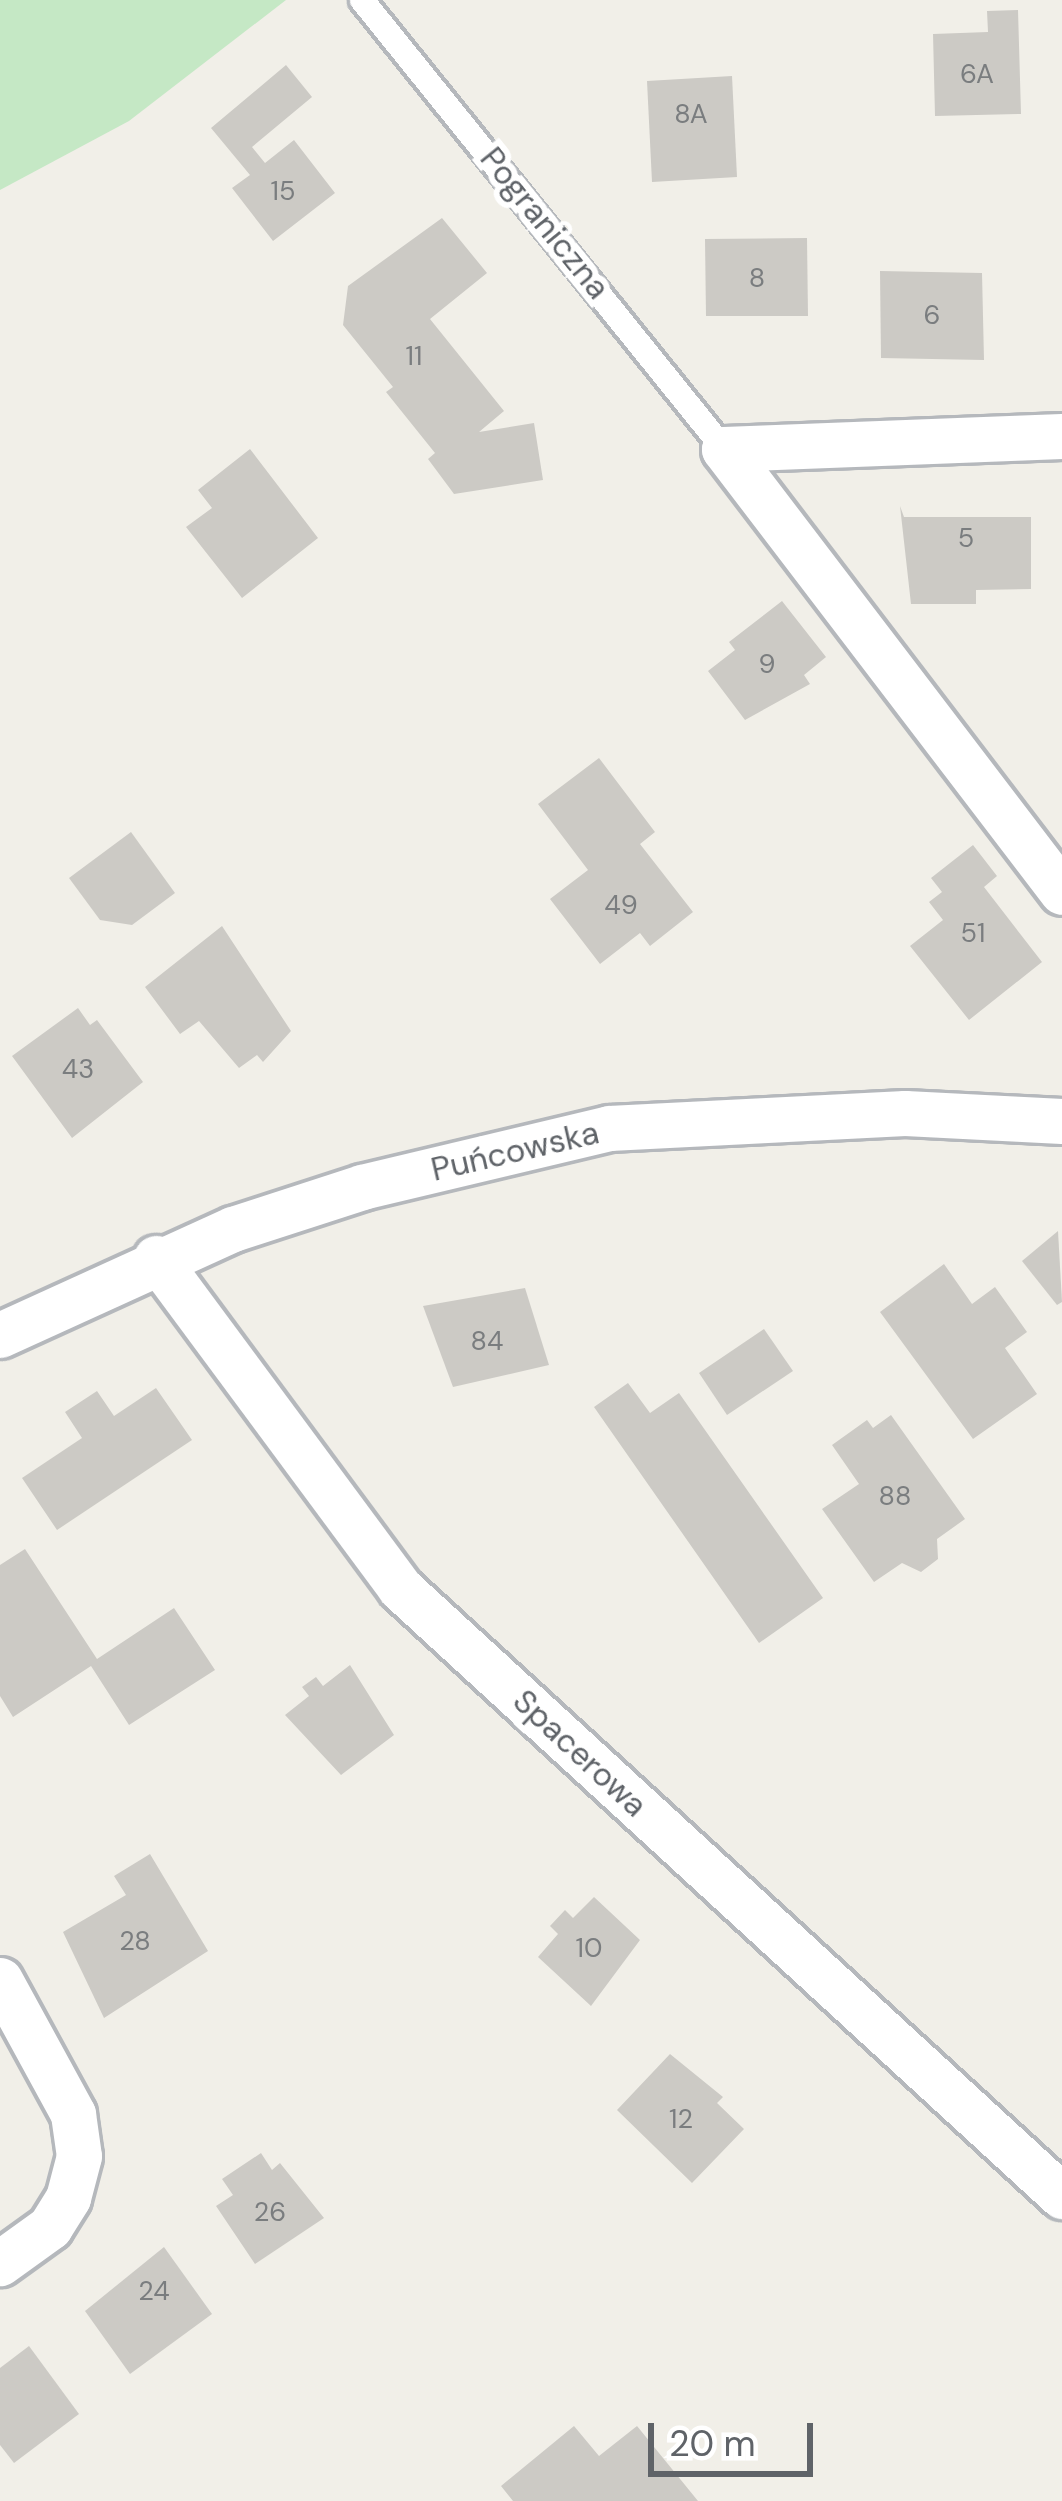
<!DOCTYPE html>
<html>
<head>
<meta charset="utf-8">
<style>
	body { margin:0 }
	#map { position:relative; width:1062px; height:2501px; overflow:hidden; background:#f1efe8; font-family:"DM Sans",sans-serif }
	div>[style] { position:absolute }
	.green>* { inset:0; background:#c5e8c5 }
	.building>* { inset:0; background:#cccac5 }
	.roads { filter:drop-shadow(3px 0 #b5b8bc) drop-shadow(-3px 0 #b5b8bc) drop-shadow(0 3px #b5b8bc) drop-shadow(0 -3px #b5b8bc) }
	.lane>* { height:24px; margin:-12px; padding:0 12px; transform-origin:12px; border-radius:12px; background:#fff }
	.street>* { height:45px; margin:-22.5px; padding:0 22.5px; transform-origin:22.5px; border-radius:22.5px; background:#fff }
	span { translate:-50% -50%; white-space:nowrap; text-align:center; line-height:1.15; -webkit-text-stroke:12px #fff; paint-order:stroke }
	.number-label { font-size:27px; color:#7a7d7f }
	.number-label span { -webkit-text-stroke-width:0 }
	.street-label { font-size:33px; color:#5f6368 }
	.scale { position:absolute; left:648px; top:2423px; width:165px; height:54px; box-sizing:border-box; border:6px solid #5f6368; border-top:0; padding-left:15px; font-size:36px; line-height:42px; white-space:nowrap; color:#5f6368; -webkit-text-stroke:9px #fff; paint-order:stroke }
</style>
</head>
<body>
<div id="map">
	<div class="green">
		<i style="clip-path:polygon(0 0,286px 0,129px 121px,0 190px)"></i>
	</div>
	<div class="building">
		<i style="clip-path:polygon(1018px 10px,1021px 114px,935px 116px,933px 34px,988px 32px,987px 11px)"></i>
		<i style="clip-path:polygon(286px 65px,312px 97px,252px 147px,265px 163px,294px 140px,335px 193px,273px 241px,232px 188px,250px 175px,211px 128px)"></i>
		<i style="clip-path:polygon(732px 76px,737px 177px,652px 182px,647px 81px)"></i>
		<i style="clip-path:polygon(442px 218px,487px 273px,430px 319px,504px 411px,479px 432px,534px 423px,543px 480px,454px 494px,428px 459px,435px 453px,386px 392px,393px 387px,343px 325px,348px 286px)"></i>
		<i style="clip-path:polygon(807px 238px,808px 316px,706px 316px,705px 239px)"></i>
		<i style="clip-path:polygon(880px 271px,982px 273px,984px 360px,881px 358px)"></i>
		<i style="clip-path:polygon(250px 449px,318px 538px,242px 598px,186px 527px,212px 508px,198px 490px)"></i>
		<i style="clip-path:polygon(900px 506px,904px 517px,1031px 517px,1031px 589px,976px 590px,976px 604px,911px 604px)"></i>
		<i style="clip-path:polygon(782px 601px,826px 657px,804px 675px,810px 684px,745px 720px,708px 671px,735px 650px,729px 642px)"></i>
		<i style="clip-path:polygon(599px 758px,655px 832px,640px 844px,693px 912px,650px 946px,640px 933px,600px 964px,550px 899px,588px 870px,538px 804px)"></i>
		<i style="clip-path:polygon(131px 832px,175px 893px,132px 925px,100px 920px,69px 878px)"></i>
		<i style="clip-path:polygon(973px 845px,997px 876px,984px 887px,1042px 962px,969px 1020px,910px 946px,943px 920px,929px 902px,942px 892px,931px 878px)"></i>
		<i style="clip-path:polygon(222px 926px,291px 1031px,263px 1062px,257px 1055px,239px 1068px,199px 1021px,180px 1034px,145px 987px)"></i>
		<i style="clip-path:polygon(78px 1008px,90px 1025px,97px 1020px,143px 1082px,72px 1138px,12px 1056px)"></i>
		<i style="clip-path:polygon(1058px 1231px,1062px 1302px,1057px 1305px,1022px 1261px)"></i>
		<i style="clip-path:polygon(944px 1264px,972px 1304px,995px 1287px,1027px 1332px,1005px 1348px,1037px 1394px,973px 1439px,880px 1312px)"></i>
		<i style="clip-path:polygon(525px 1288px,549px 1365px,453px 1387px,423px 1306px)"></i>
		<i style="clip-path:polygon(764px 1329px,793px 1371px,727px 1415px,699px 1373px)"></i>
		<i style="clip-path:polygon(628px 1383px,650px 1413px,679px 1393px,823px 1598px,759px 1643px,594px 1407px)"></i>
		<i style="clip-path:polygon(156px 1388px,192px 1440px,57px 1530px,22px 1478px,82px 1438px,65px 1412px,97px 1391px,114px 1416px)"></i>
		<i style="clip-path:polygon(891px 1415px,965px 1519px,937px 1539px,938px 1559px,921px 1572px,902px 1563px,874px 1582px,822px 1509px,859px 1484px,832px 1445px,867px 1420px,873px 1428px)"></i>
		<i style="clip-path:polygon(25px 1549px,97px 1659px,174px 1608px,215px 1670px,129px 1725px,91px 1666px,13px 1717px,0 1696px,0 1565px)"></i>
		<i style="clip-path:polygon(350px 1665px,394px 1735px,341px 1775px,285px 1715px,309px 1696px,302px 1687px,316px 1677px,323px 1686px)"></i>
		<i style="clip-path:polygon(150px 1854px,208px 1951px,104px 2018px,63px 1932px,126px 1895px,114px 1876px)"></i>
		<i style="clip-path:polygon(594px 1897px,640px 1940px,591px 2006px,538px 1957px,558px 1934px,550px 1926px,565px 1910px,573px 1918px)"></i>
		<i style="clip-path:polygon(670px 2054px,723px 2097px,717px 2103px,744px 2129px,692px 2183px,617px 2110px)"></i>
		<i style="clip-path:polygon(261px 2153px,272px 2170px,280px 2163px,324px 2218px,255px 2264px,216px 2206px,233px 2195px,222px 2179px)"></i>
		<i style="clip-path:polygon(164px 2247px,212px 2314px,130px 2374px,85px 2311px)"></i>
		<i style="clip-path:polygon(29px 2346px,79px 2414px,14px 2463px,0 2445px,0 2368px)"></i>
		<i style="clip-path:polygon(574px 2426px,599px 2456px,637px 2426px,698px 2501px,513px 2501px,501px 2486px)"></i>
	</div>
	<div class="roads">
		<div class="lane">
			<i style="left:362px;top:0;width:577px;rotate:51.12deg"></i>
		</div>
		<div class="street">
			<i style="left:724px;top:449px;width:557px;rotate:52.66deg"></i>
			<i style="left:724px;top:449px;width:338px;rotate:-2.2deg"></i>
			<i style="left:156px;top:1258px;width:410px;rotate:53.5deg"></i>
			<i style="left:400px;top:1588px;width:899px;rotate:42.57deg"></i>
			<i style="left:0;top:1335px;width:256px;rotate:-24.5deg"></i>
			<i style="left:233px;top:1229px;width:136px;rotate:-18deg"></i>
			<i style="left:362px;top:1187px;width:254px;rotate:-13.4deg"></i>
			<i style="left:609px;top:1128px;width:296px;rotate:-2.9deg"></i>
			<i style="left:905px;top:1113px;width:157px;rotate:2.9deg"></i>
			<i style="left:0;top:1980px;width:153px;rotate:61.4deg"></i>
			<i style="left:73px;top:2114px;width:42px;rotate:81.9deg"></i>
			<i style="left:79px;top:2156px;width:43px;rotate:104.7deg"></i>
			<i style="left:68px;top:2198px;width:34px;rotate:122deg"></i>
			<i style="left:50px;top:2227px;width:62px;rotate:144.2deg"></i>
		</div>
	</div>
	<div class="number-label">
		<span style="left:977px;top:74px">6A</span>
		<span style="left:691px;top:114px">8A</span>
		<span style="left:283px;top:191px">15</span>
		<span style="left:757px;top:278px">8</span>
		<span style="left:932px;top:315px">6</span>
		<span style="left:414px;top:356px">11</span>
		<span style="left:966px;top:538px">5</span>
		<span style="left:767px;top:664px">9</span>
		<span style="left:621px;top:905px">49</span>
		<span style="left:973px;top:933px">51</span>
		<span style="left:78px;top:1069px">43</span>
		<span style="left:487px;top:1341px">84</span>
		<span style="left:895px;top:1496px">88</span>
		<span style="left:135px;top:1941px">28</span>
		<span style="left:589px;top:1948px">10</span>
		<span style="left:681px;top:2119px">12</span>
		<span style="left:270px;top:2212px">26</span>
		<span style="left:154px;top:2291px">24</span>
	</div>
	<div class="street-label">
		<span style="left:545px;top:223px;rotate:51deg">Pograniczna</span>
		<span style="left:515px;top:1151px;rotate:-13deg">Puńcowska</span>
		<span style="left:580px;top:1753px;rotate:43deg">Spacerowa</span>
	</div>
	<div class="scale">20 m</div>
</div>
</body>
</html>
